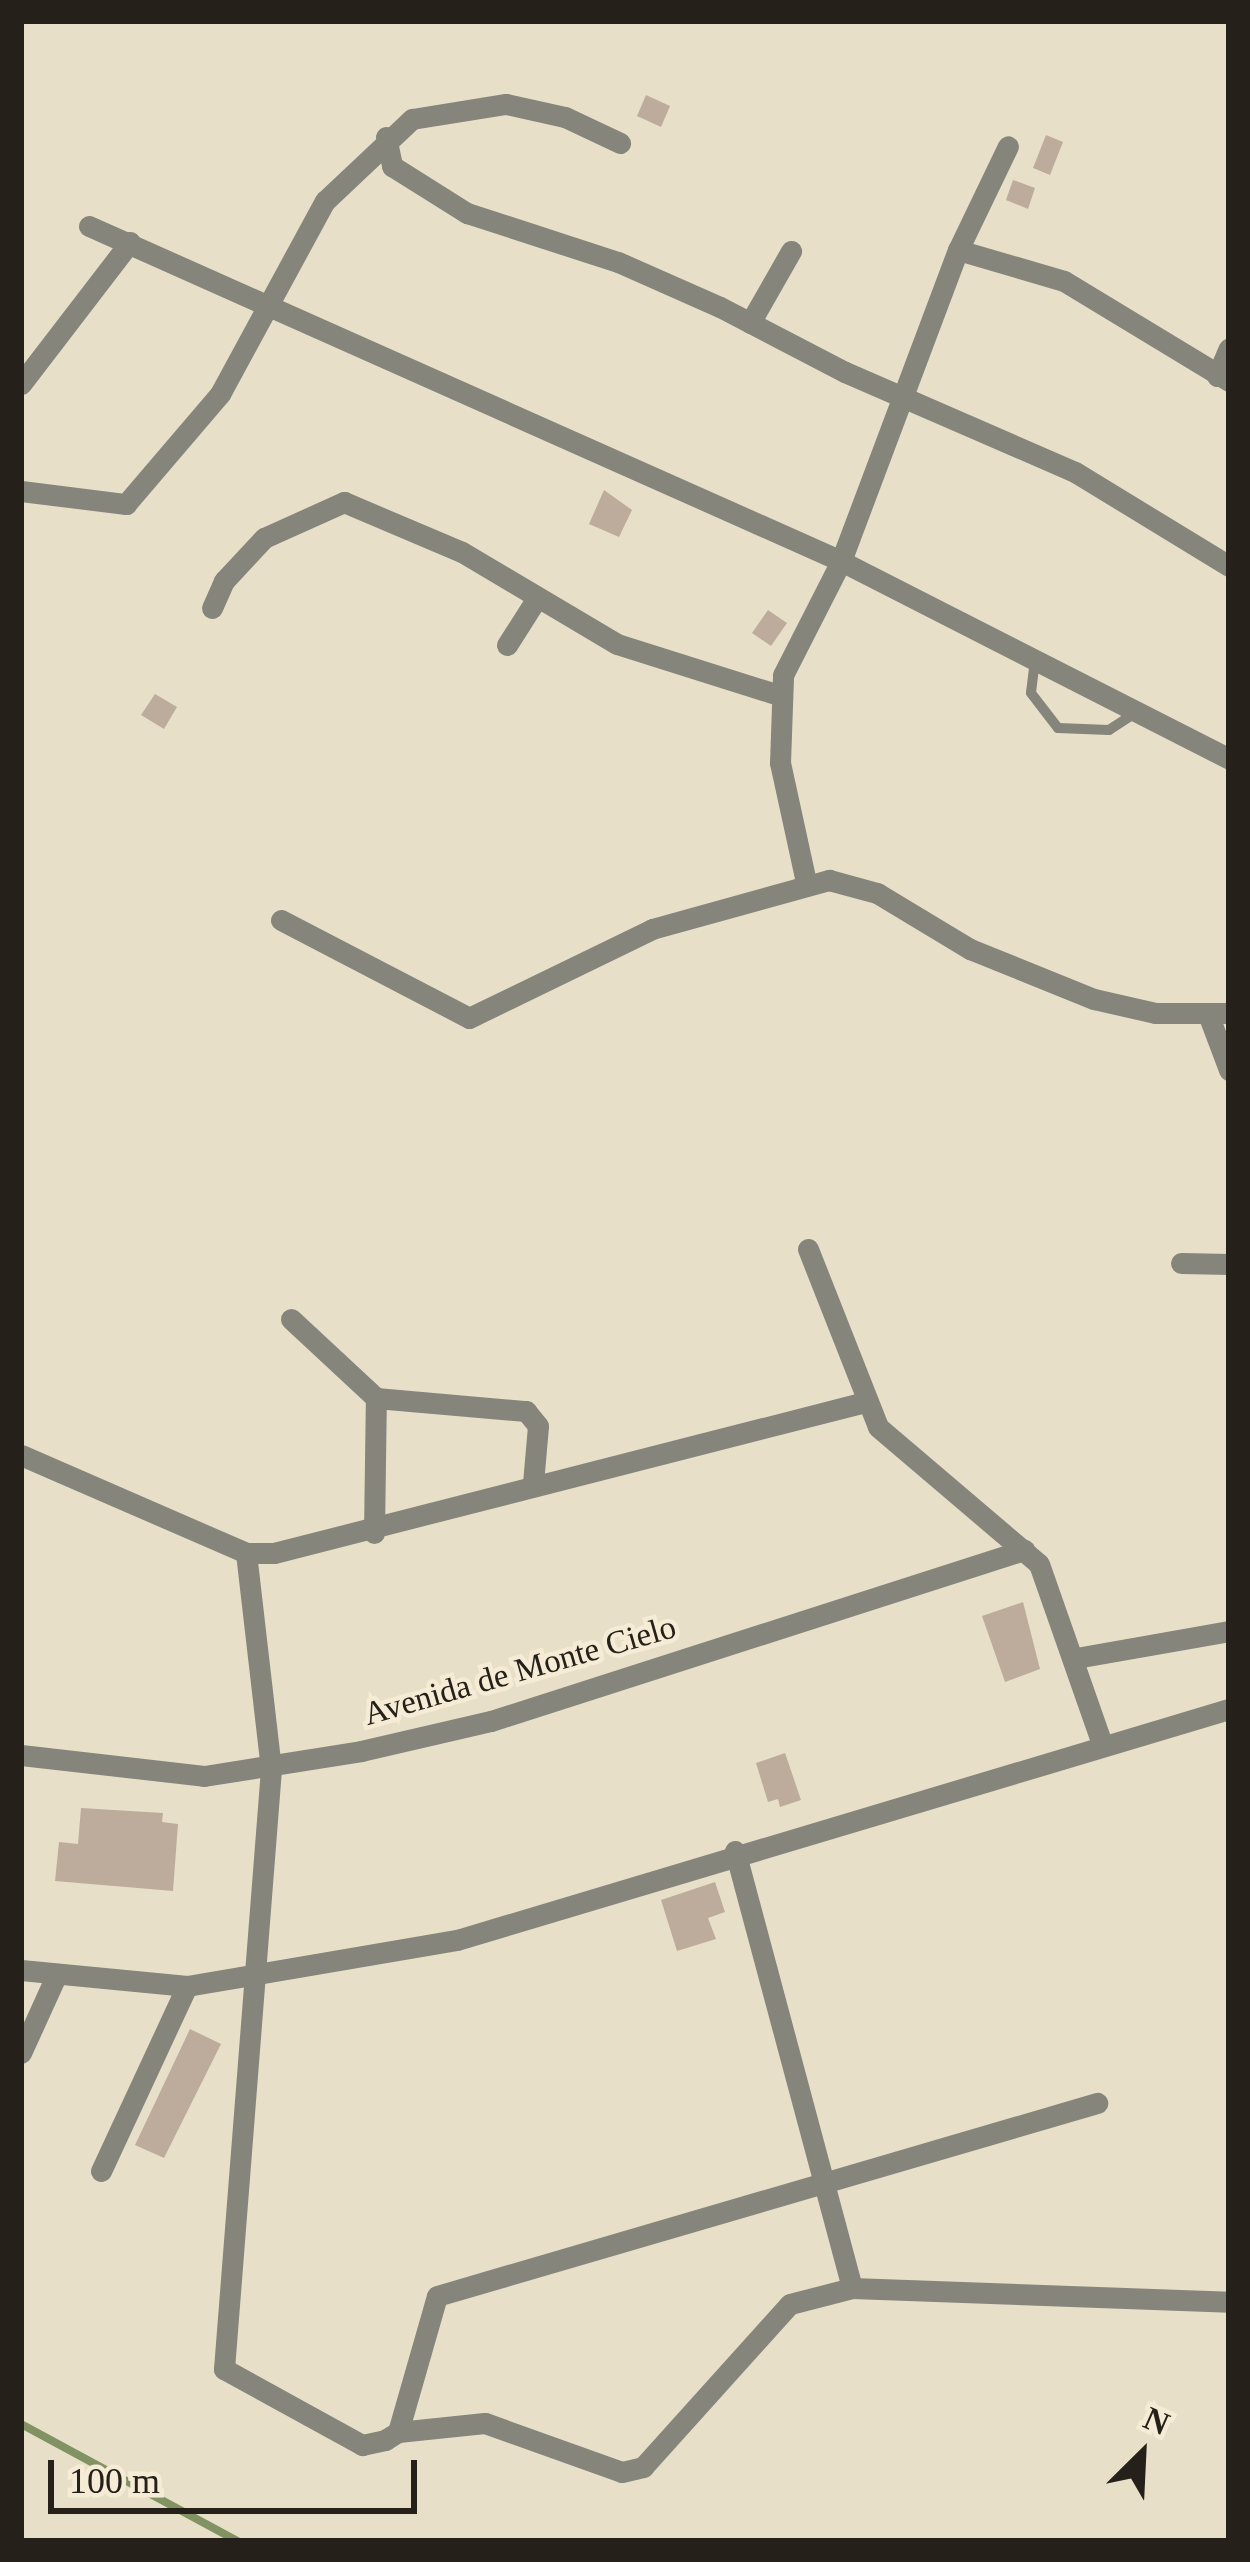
<!DOCTYPE html>
<html>
<head>
<meta charset="utf-8">
<style>
	body { margin:0 }
	#map { position:relative; width:1250px; height:2562px; overflow:hidden; background:#e8dfc9; font-family:"Times New Roman",serif }
	div>[style] { position:absolute }
	.stream>* { height:8px; margin:-4px; padding:0 4px; transform-origin:4px; border-radius:4px; background:#819363 }
	.building>* { inset:0; background:#bdac9b }
	.lane>* { height:10px; margin:-5px; padding:0 5px; transform-origin:5px; border-radius:5px; background:#85857b }
	.street>* { height:21px; margin:-10.5px; padding:0 10.5px; transform-origin:10.5px; border-radius:10.5px; background:#85857b }
	span { translate:-50% -50%; white-space:nowrap; text-align:center; line-height:1.15; -webkit-text-stroke:9px #f6ecd6; paint-order:stroke }
	.street-label { font-size:33px; color:#25211a }
	.frame { position:absolute; inset:0; border:24px solid #25211a; pointer-events:none }
	.north { position:absolute; left:1082px; top:2394px; width:120px; height:120px; -webkit-text-stroke:9px #f6ecd6; paint-order:stroke; rotate:24deg; font-size:33px; font-weight:700; line-height:48px; text-align:center; color:#25211a }
	.north::after { content:''; display:block; margin:auto; width:42px; height:54px; background:#25211a; clip-path:polygon(50% 0,100% 100%,50% 72%,0 100%) }
	.scale { position:absolute; left:48px; top:2460px; width:369px; height:54px; box-sizing:border-box; border:6px solid #25211a; border-top:0; padding-left:15px; font-size:36px; line-height:42px; white-space:nowrap; color:#25211a; -webkit-text-stroke:9px #f6ecd6; paint-order:stroke }
</style>
</head>
<body>
<div id="map">
	<div class="stream">
		<i style="left:21px;top:2424px;width:246px;rotate:28.4deg"></i>
	</div>
	<div class="building">
		<i style="clip-path:polygon(646px 95px,670px 106px,661px 127px,637px 116px)"></i>
		<i style="clip-path:polygon(1046px 135px,1063px 142px,1050px 175px,1033px 168px)"></i>
		<i style="clip-path:polygon(1013px 180px,1035px 188px,1028px 209px,1006px 200px)"></i>
		<i style="clip-path:polygon(604px 490px,632px 510px,619px 537px,589px 524px)"></i>
		<i style="clip-path:polygon(768px 610px,787px 623px,771px 646px,752px 633px)"></i>
		<i style="clip-path:polygon(155px 694px,177px 707px,164px 729px,141px 715px)"></i>
		<i style="clip-path:polygon(1023px 1602px,1040px 1669px,1005px 1682px,982px 1616px)"></i>
		<i style="clip-path:polygon(785px 1753px,801px 1800px,780px 1807px,778px 1799px,768px 1802px,756px 1763px)"></i>
		<i style="clip-path:polygon(81px 1808px,163px 1813px,162px 1822px,178px 1824px,173px 1891px,55px 1881px,59px 1842px,78px 1844px)"></i>
		<i style="clip-path:polygon(715px 1882px,725px 1912px,708px 1918px,716px 1939px,677px 1951px,661px 1900px)"></i>
		<i style="clip-path:polygon(190px 2029px,221px 2044px,164px 2158px,135px 2145px)"></i>
	</div>
	<div class="lane">
		<i style="left:1035px;top:660px;width:33px;rotate:97deg"></i>
		<i style="left:1031px;top:693px;width:44px;rotate:52.4deg"></i>
		<i style="left:1058px;top:728px;width:51px;rotate:2.2deg"></i>
		<i style="left:1109px;top:730px;width:33px;rotate:-33deg"></i>
	</div>
	<div class="street">
		<i style="left:386px;top:137px;width:30px;rotate:78deg"></i>
		<i style="left:392px;top:166px;width:89px;rotate:32.1deg"></i>
		<i style="left:467px;top:213px;width:159px;rotate:18deg"></i>
		<i style="left:618px;top:262px;width:111px;rotate:23.8deg"></i>
		<i style="left:720px;top:307px;width:141px;rotate:27.5deg"></i>
		<i style="left:845px;top:372px;width:251px;rotate:23.5deg"></i>
		<i style="left:1075px;top:472px;width:180px;rotate:31.4deg"></i>
		<i style="left:89px;top:226px;width:823px;rotate:24.01deg"></i>
		<i style="left:841px;top:561px;width:436px;rotate:27deg"></i>
		<i style="left:958px;top:250px;width:110px;rotate:16.3deg"></i>
		<i style="left:1064px;top:281px;width:193px;rotate:31.2deg"></i>
		<i style="left:750px;top:323px;width:83px;rotate:-60.3deg"></i>
		<i style="left:1217px;top:376px;width:30px;rotate:-67deg"></i>
		<i style="left:21px;top:384px;width:179px;rotate:-52.5deg"></i>
		<i style="left:21px;top:491px;width:106px;rotate:7.1deg"></i>
		<i style="left:126px;top:504px;width:145px;rotate:-49.5deg"></i>
		<i style="left:220px;top:394px;width:220px;rotate:-61.5deg"></i>
		<i style="left:325px;top:201px;width:120px;rotate:-43.3deg"></i>
		<i style="left:412px;top:119px;width:95px;rotate:-9.1deg"></i>
		<i style="left:506px;top:104px;width:60px;rotate:12.4deg"></i>
		<i style="left:565px;top:117px;width:61px;rotate:25.3deg"></i>
		<i style="left:212px;top:608px;width:30px;rotate:-66deg"></i>
		<i style="left:224px;top:581px;width:59px;rotate:-47.1deg"></i>
		<i style="left:264px;top:538px;width:88px;rotate:-24.2deg"></i>
		<i style="left:344px;top:502px;width:128px;rotate:23deg"></i>
		<i style="left:462px;top:552px;width:180px;rotate:30.7deg"></i>
		<i style="left:617px;top:644px;width:170px;rotate:17.5deg"></i>
		<i style="left:507px;top:645px;width:52px;rotate:-57.5deg"></i>
		<i style="left:806px;top:882px;width:122px;rotate:-102.3deg"></i>
		<i style="left:780px;top:763px;width:88px;rotate:-88deg"></i>
		<i style="left:783px;top:675px;width:128px;rotate:-63deg"></i>
		<i style="left:841px;top:561px;width:332px;rotate:-69.4deg"></i>
		<i style="left:958px;top:250px;width:115px;rotate:-64.3deg"></i>
		<i style="left:281px;top:920px;width:212px;rotate:27.5deg"></i>
		<i style="left:469px;top:1018px;width:203px;rotate:-25.9deg"></i>
		<i style="left:652px;top:929px;width:184px;rotate:-15.5deg"></i>
		<i style="left:829px;top:880px;width:50px;rotate:15.2deg"></i>
		<i style="left:877px;top:893px;width:109px;rotate:31.1deg"></i>
		<i style="left:970px;top:949px;width:134px;rotate:22deg"></i>
		<i style="left:1094px;top:999px;width:63px;rotate:12.9deg"></i>
		<i style="left:1155px;top:1013px;width:74px"></i>
		<i style="left:1208px;top:1014px;width:60px;rotate:69.4deg"></i>
		<i style="left:808px;top:1249px;width:191px;rotate:68.5deg"></i>
		<i style="left:878px;top:1427px;width:211px;rotate:40.4deg"></i>
		<i style="left:1039px;top:1564px;width:191px;rotate:70.7deg"></i>
		<i style="left:1181px;top:1263px;width:48px;rotate:1.2deg"></i>
		<i style="left:291px;top:1319px;width:116px;rotate:42.9deg"></i>
		<i style="left:376px;top:1398px;width:151px;rotate:5deg"></i>
		<i style="left:526px;top:1411px;width:19px;rotate:51deg"></i>
		<i style="left:538px;top:1426px;width:57px;rotate:95deg"></i>
		<i style="left:21px;top:1455px;width:245px;rotate:23.5deg"></i>
		<i style="left:246px;top:1553px;width:28px"></i>
		<i style="left:274px;top:1553px;width:610px;rotate:-14.33deg"></i>
		<i style="left:374px;top:1533px;width:135px;rotate:-89.2deg"></i>
		<i style="left:246px;top:1553px;width:217px;rotate:83.4deg"></i>
		<i style="left:271px;top:1769px;width:602px;rotate:94.48deg"></i>
		<i style="left:224px;top:2369px;width:158px;rotate:28.8deg"></i>
		<i style="left:362px;top:2445px;width:24px;rotate:-12deg"></i>
		<i style="left:385px;top:2440px;width:15px;rotate:-32deg"></i>
		<i style="left:398px;top:2432px;width:141px;rotate:-74deg"></i>
		<i style="left:437px;top:2296px;width:688px;rotate:-16.3deg"></i>
		<i style="left:1076px;top:1658px;width:155px;rotate:-10deg"></i>
		<i style="left:21px;top:1755px;width:184px;rotate:6.5deg"></i>
		<i style="left:204px;top:1776px;width:159px;rotate:-9deg"></i>
		<i style="left:361px;top:1751px;width:133px;rotate:-13deg"></i>
		<i style="left:491px;top:1721px;width:560px;rotate:-17.79deg"></i>
		<i style="left:735px;top:1851px;width:452px;rotate:75deg"></i>
		<i style="left:852px;top:2288px;width:377px;rotate:2.1deg"></i>
		<i style="left:21px;top:1970px;width:167px;rotate:5.5deg"></i>
		<i style="left:187px;top:1986px;width:274px;rotate:-9.7deg"></i>
		<i style="left:457px;top:1940px;width:806px;rotate:-16.66deg"></i>
		<i style="left:21px;top:2053px;width:82px;rotate:-65.6deg"></i>
		<i style="left:101px;top:2171px;width:204px;rotate:-65.1deg"></i>
		<i style="left:398px;top:2432px;width:87px;rotate:-5.9deg"></i>
		<i style="left:485px;top:2423px;width:145px;rotate:19.7deg"></i>
		<i style="left:622px;top:2472px;width:22px;rotate:-13deg"></i>
		<i style="left:643px;top:2467px;width:219px;rotate:-48deg"></i>
		<i style="left:790px;top:2304px;width:64px;rotate:-14.5deg"></i>
	</div>
	<div class="street-label">
		<span style="left:520px;top:1671px;rotate:-16deg">Avenida de Monte Cielo</span>
	</div>
	<div class="frame"></div>
	<div class="north">N</div>
	<div class="scale">100 m</div>
</div>
</body>
</html>
